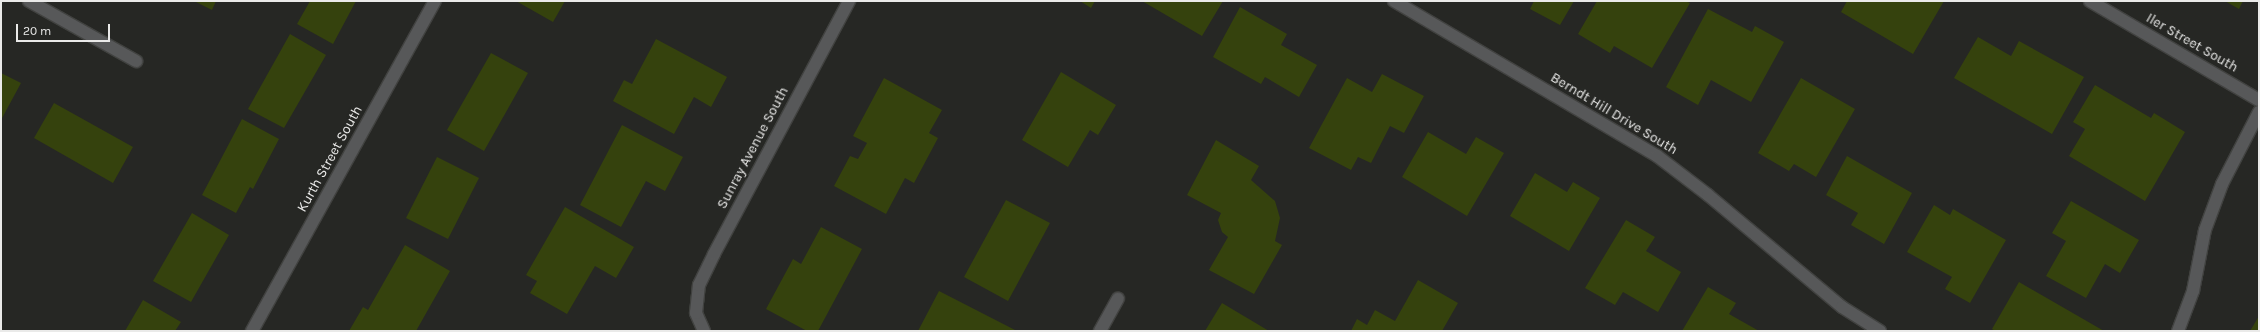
<!DOCTYPE html>
<html>
<head>
<meta charset="utf-8">
<style>
	body { margin:0 }
	#map { position:relative; width:2260px; height:332px; overflow:hidden; background:#262724; font-family:Karla,sans-serif }
	div>[style] { position:absolute }
	.building>* { inset:0; background:#35420d }
	.roads { filter:drop-shadow(1px 0 #414240) drop-shadow(-1px 0 #414240) drop-shadow(0 1px #414240) drop-shadow(0 -1px #414240) }
	.minor>* { height:12px; margin:-6px; padding:0 6px; transform-origin:6px; border-radius:6px; background:#575859 }
	span { translate:-50% -50%; white-space:nowrap; text-align:center; line-height:1.15; -webkit-text-stroke:4px #262724; paint-order:stroke }
	.street-label { font-size:14px; color:#eaeae9 }
	.frame { position:absolute; inset:0; border:2px solid #eaeae9; pointer-events:none }
	.scale { position:absolute; left:16px; top:24px; width:94px; height:18px; box-sizing:border-box; border:2px solid #eaeae9; border-top:0; padding-left:5px; font-size:12px; line-height:14px; white-space:nowrap; color:#eaeae9; -webkit-text-stroke:3px #262724; paint-order:stroke }
</style>
</head>
<body>
<div id="map">
	<div class="building">
		<i style="clip-path:polygon(194px 1px,216px 1px,212px 10px)"></i>
		<i style="clip-path:polygon(310px 1px,356px 1px,333px 44px,297px 24px)"></i>
		<i style="clip-path:polygon(516px 1px,565px 1px,553px 22px)"></i>
		<i style="clip-path:polygon(1080px 1px,1095px 1px,1091px 8px)"></i>
		<i style="clip-path:polygon(1142px 1px,1223px 1px,1202px 36px)"></i>
		<i style="clip-path:polygon(1534px 1px,1574px 1px,1560px 25px,1530px 9px)"></i>
		<i style="clip-path:polygon(1597px 1px,1685px 1px,1690px 3px,1652px 68px,1614px 46px,1610px 53px,1578px 34px)"></i>
		<i style="clip-path:polygon(1847px 1px,1944px 1px,1913px 54px,1841px 12px)"></i>
		<i style="clip-path:polygon(2225px 1px,2243px 1px,2239px 9px)"></i>
		<i style="clip-path:polygon(1240px 7px,1287px 34px,1281px 45px,1317px 65px,1299px 97px,1265px 77px,1261px 84px,1213px 57px)"></i>
		<i style="clip-path:polygon(1708px 9px,1752px 32px,1755px 26px,1784px 42px,1751px 102px,1711px 80px,1698px 105px,1666px 87px)"></i>
		<i style="clip-path:polygon(290px 34px,326px 55px,284px 128px,248px 109px)"></i>
		<i style="clip-path:polygon(1978px 37px,2011px 56px,2019px 41px,2084px 77px,2052px 134px,1954px 78px)"></i>
		<i style="clip-path:polygon(656px 39px,727px 77px,711px 107px,694px 97px,674px 134px,613px 101px,624px 80px,632px 84px)"></i>
		<i style="clip-path:polygon(491px 53px,528px 73px,484px 151px,447px 130px)"></i>
		<i style="clip-path:polygon(1061px 72px,1116px 105px,1098px 135px,1090px 130px,1068px 167px,1022px 140px)"></i>
		<i style="clip-path:polygon(1px 73px,21px 83px,1px 120px)"></i>
		<i style="clip-path:polygon(1382px 74px,1424px 96px,1404px 133px,1390px 126px,1371px 163px,1358px 157px,1351px 170px,1309px 148px,1347px 78px,1372px 92px)"></i>
		<i style="clip-path:polygon(884px 78px,942px 110px,929px 133px,938px 138px,914px 183px,905px 178px,886px 214px,834px 186px,850px 156px,858px 159px,867px 143px,853px 136px)"></i>
		<i style="clip-path:polygon(1801px 78px,1855px 109px,1816px 177px,1794px 164px,1789px 171px,1758px 153px)"></i>
		<i style="clip-path:polygon(2095px 85px,2151px 118px,2154px 113px,2185px 132px,2145px 201px,2069px 156px,2085px 129px,2073px 122px)"></i>
		<i style="clip-path:polygon(54px 103px,133px 147px,113px 183px,34px 138px)"></i>
		<i style="clip-path:polygon(242px 119px,279px 139px,253px 189px,250px 187px,236px 213px,202px 195px)"></i>
		<i style="clip-path:polygon(622px 125px,683px 157px,665px 191px,646px 181px,621px 227px,580px 205px)"></i>
		<i style="clip-path:polygon(1428px 132px,1466px 154px,1476px 137px,1504px 153px,1467px 216px,1402px 177px)"></i>
		<i style="clip-path:polygon(1216px 140px,1259px 166px,1251px 180px,1275px 201px,1280px 218px,1275px 241px,1282px 245px,1254px 294px,1209px 270px,1228px 237px,1222px 232px,1218px 220px,1221px 213px,1187px 195px)"></i>
		<i style="clip-path:polygon(1847px 156px,1912px 193px,1884px 244px,1851px 225px,1858px 213px,1826px 195px)"></i>
		<i style="clip-path:polygon(437px 157px,479px 178px,448px 239px,406px 218px)"></i>
		<i style="clip-path:polygon(1535px 173px,1567px 192px,1573px 182px,1600px 198px,1569px 251px,1510px 216px)"></i>
		<i style="clip-path:polygon(1006px 200px,1050px 223px,1008px 301px,964px 277px)"></i>
		<i style="clip-path:polygon(2071px 201px,2139px 240px,2120px 273px,2105px 264px,2086px 298px,2046px 276px,2066px 241px,2052px 233px)"></i>
		<i style="clip-path:polygon(1934px 205px,1950px 215px,1953px 209px,2006px 240px,1970px 303px,1945px 289px,1952px 277px,1907px 252px)"></i>
		<i style="clip-path:polygon(565px 207px,634px 247px,616px 278px,595px 266px,567px 314px,530px 293px,537px 281px,526px 275px)"></i>
		<i style="clip-path:polygon(192px 213px,229px 235px,191px 302px,153px 281px)"></i>
		<i style="clip-path:polygon(1626px 220px,1655px 237px,1646px 251px,1681px 272px,1658px 312px,1623px 292px,1615px 305px,1585px 288px)"></i>
		<i style="clip-path:polygon(821px 227px,862px 249px,818px 331px,807px 331px,766px 309px,793px 259px,801px 264px)"></i>
		<i style="clip-path:polygon(405px 245px,450px 271px,416px 331px,349px 331px,363px 307px,368px 310px)"></i>
		<i style="clip-path:polygon(1418px 280px,1458px 303px,1442px 331px,1351px 331px,1357px 319px,1367px 325px,1375px 310px,1395px 321px)"></i>
		<i style="clip-path:polygon(2019px 282px,2104px 331px,1995px 331px,1992px 329px)"></i>
		<i style="clip-path:polygon(1708px 287px,1736px 303px,1729px 314px,1759px 331px,1682px 331px)"></i>
		<i style="clip-path:polygon(939px 291px,1017px 331px,918px 331px)"></i>
		<i style="clip-path:polygon(143px 300px,181px 322px,175px 331px,125px 331px)"></i>
		<i style="clip-path:polygon(1222px 303px,1269px 331px,1205px 331px)"></i>
		<i style="clip-path:polygon(2259px 316px,2259px 331px,2250px 331px)"></i>
	</div>
	<div class="roads">
		<div class="minor">
			<i style="left:29px;top:1px;width:123px;rotate:29.3deg"></i>
			<i style="left:1394px;top:1px;width:305px;rotate:30.5deg"></i>
			<i style="left:1657px;top:156px;width:64px;rotate:37.4deg"></i>
			<i style="left:1708px;top:195px;width:175px;rotate:39.9deg"></i>
			<i style="left:1842px;top:307px;width:45px;rotate:32.3deg"></i>
			<i style="left:2090px;top:1px;width:196px;rotate:30.4deg"></i>
			<i style="left:252px;top:331px;width:377px;rotate:-61deg"></i>
			<i style="left:704px;top:331px;width:20px;rotate:-114deg"></i>
			<i style="left:696px;top:313px;width:28px;rotate:-84deg"></i>
			<i style="left:699px;top:285px;width:34px;rotate:-64deg"></i>
			<i style="left:714px;top:254px;width:287px;rotate:-61.9deg"></i>
			<i style="left:1100px;top:331px;width:37px;rotate:-61deg"></i>
			<i style="left:2178px;top:331px;width:43px;rotate:-69.4deg"></i>
			<i style="left:2193px;top:291px;width:62px;rotate:-78.9deg"></i>
			<i style="left:2205px;top:230px;width:49px;rotate:-69.7deg"></i>
			<i style="left:2222px;top:184px;width:81px;rotate:-62.8deg"></i>
		</div>
	</div>
	<div class="street-label">
		<span style="left:2192px;top:43px;rotate:30deg">Iler Street South</span>
		<span style="left:1614px;top:114px;rotate:31deg">Berndt Hill Drive South</span>
		<span style="left:753px;top:148px;rotate:-62deg">Sunray Avenue South</span>
		<span style="left:330px;top:159px;rotate:-61deg">Kurth Street South</span>
	</div>
	<div class="frame"></div>
	<div class="scale">20 m</div>
</div>
</body>
</html>
